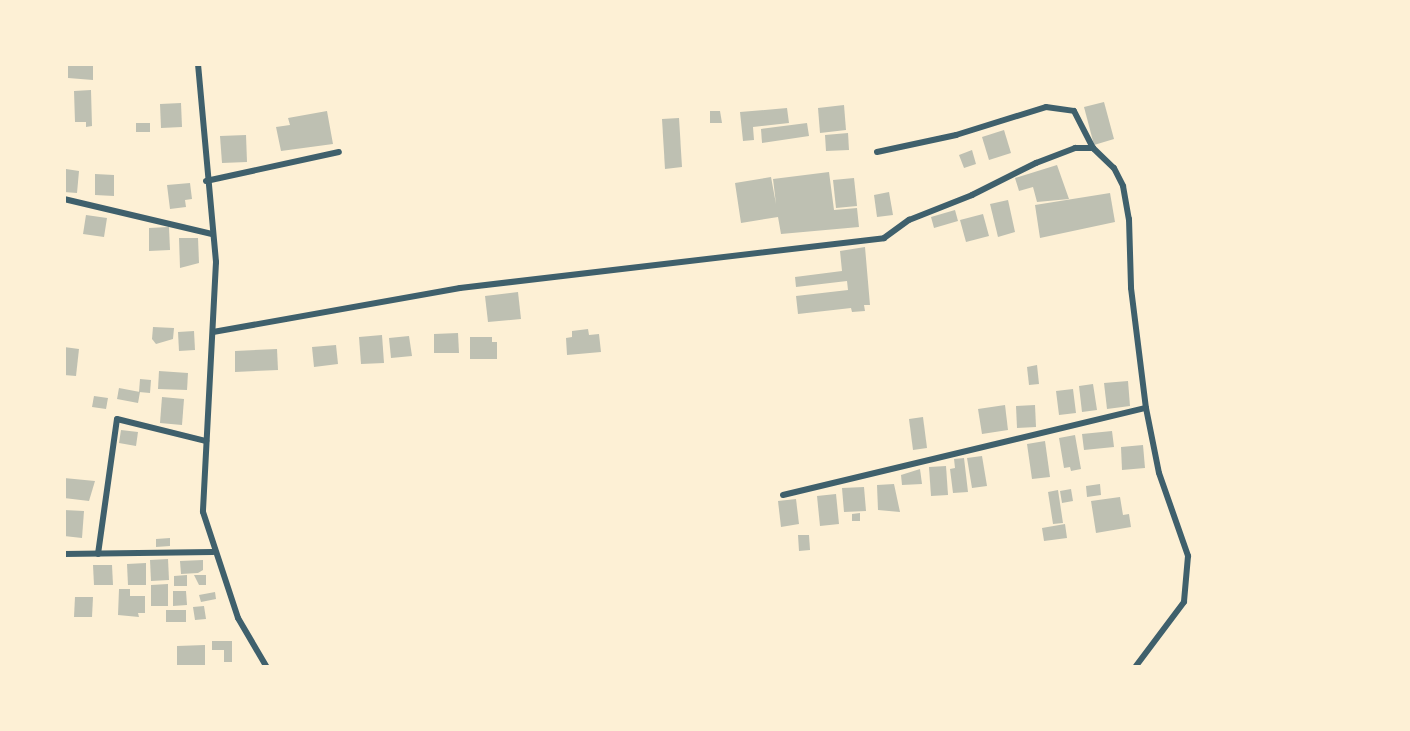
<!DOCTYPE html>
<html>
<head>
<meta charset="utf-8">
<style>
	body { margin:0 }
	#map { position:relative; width:1410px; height:731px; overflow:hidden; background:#fdf0d5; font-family:Manrope,sans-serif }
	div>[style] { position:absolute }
	.building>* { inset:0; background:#bec0b2 }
	.path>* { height:2px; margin:-1px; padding:0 1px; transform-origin:1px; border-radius:1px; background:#003049 }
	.minor>* { height:6px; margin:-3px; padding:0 3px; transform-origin:3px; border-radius:3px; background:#3f606c }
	span { translate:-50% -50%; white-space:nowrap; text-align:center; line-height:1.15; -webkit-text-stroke:4.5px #fdf0d5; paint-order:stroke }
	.frame { position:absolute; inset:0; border:66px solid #fdf0d5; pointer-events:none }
</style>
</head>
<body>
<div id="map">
	<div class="building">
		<i style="clip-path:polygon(68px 64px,93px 64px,93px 80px,68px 78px)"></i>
		<i style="clip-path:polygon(91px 90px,92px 126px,86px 127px,86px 122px,75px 122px,74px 91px)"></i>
		<i style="clip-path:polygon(1104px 102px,1114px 139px,1094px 145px,1084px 107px)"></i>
		<i style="clip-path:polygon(181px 103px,182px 127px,161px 128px,160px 104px)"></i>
		<i style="clip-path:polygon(844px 105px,846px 130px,820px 133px,818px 108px)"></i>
		<i style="clip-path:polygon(787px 108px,789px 123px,753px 127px,754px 140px,743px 141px,740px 112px)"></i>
		<i style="clip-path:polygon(327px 111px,333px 144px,281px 151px,276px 127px,290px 125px,288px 118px)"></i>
		<i style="clip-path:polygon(710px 111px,720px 111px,722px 123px,710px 123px)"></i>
		<i style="clip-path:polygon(679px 118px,682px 167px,665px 169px,662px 119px)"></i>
		<i style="clip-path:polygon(136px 123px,150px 123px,150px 132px,136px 132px)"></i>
		<i style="clip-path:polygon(807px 123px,809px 136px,762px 143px,761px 129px)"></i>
		<i style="clip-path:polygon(1004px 130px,1011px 153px,989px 160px,982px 137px)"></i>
		<i style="clip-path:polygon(848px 133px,849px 150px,826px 151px,825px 135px)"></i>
		<i style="clip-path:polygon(246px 135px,247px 162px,222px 163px,220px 136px)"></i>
		<i style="clip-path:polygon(972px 150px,976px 164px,964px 168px,959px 155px)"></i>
		<i style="clip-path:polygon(1057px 165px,1069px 199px,1037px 202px,1033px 187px,1019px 191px,1015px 178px)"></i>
		<i style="clip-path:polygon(66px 169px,79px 171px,77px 193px,64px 192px)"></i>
		<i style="clip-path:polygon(829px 172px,834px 210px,857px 208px,859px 227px,781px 234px,778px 217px,741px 223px,735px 183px,771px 177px,776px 204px,773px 179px)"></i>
		<i style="clip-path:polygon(95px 174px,114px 175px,114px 196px,95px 195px)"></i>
		<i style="clip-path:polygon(854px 178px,857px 206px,836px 208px,833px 180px)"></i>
		<i style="clip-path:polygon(190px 183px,192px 199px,185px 200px,186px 207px,170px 209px,167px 185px)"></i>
		<i style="clip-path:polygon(889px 192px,893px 215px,877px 217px,874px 195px)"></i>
		<i style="clip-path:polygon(1110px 193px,1115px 222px,1040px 238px,1035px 205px)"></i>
		<i style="clip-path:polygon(1008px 200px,1015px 232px,998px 237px,990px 204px)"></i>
		<i style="clip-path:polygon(955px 210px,958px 221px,934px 228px,931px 217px)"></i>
		<i style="clip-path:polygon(983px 214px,989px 236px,966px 242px,960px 220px)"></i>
		<i style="clip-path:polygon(86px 215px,107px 218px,104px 237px,83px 234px)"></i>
		<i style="clip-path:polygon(169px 227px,170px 250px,149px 251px,149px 228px)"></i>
		<i style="clip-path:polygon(179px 238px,198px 238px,199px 263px,180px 268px)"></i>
		<i style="clip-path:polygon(865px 247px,870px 305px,864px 305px,865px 311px,852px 312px,851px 308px,798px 314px,796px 296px,848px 290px,847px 281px,796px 287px,795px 277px,842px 271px,840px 251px)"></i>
		<i style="clip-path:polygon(518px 292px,521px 319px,488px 322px,485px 296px)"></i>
		<i style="clip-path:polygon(153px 327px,174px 328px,173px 339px,156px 344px,152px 339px)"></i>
		<i style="clip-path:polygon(588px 329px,589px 335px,599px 334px,601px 352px,567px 355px,566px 338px,572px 337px,572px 331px)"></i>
		<i style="clip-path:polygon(194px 331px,195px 350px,179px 351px,178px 332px)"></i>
		<i style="clip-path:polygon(458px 333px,459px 353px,434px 353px,434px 334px)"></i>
		<i style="clip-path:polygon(382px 335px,384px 363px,361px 364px,359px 337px)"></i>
		<i style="clip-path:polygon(409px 336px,412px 356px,391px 358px,389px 338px)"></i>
		<i style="clip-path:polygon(470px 337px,492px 337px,492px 342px,497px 342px,497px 359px,470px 359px)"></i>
		<i style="clip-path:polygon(336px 345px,338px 364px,314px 367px,312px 347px)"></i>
		<i style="clip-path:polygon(64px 347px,79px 349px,76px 376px,64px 375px)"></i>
		<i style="clip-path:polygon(277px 349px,278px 370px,235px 372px,235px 351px)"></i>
		<i style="clip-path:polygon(1037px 365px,1039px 384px,1029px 385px,1027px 367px)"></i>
		<i style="clip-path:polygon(159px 371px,188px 373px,187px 390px,158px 389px)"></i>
		<i style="clip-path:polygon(140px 379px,151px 380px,150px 393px,139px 392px)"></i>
		<i style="clip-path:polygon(1128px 381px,1130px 406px,1107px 409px,1104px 383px)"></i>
		<i style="clip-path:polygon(1093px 384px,1097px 410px,1082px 412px,1079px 386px)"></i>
		<i style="clip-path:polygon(119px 388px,140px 392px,138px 403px,117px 399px)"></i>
		<i style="clip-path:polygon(1073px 389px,1076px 413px,1059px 415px,1056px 391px)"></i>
		<i style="clip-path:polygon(94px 396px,108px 398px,106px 409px,92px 407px)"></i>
		<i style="clip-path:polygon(162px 397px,184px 399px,182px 425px,160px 423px)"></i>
		<i style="clip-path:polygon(1005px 405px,1008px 430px,982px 434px,978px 409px)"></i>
		<i style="clip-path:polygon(1035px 405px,1036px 427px,1017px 428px,1016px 406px)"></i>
		<i style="clip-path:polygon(923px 417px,927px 448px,913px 450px,909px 419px)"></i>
		<i style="clip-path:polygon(121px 430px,138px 432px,136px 446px,119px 443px)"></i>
		<i style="clip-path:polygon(1112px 431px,1114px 447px,1084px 450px,1082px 434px)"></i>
		<i style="clip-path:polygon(1075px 435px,1081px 469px,1071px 471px,1070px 467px,1064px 468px,1059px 438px)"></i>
		<i style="clip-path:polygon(1045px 441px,1050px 477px,1032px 479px,1027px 444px)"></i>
		<i style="clip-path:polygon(1143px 445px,1145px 468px,1122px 470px,1121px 447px)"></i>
		<i style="clip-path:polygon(982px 456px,987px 486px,972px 488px,967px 458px)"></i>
		<i style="clip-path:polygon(964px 458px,968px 492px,953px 493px,950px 469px,955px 468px,954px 459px)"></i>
		<i style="clip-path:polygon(946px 466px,948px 495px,931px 496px,929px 467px)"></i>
		<i style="clip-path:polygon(920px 469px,922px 484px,902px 485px,901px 475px)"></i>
		<i style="clip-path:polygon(64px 478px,95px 481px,89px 501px,64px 498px)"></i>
		<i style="clip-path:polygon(894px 484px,900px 512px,878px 510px,877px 485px)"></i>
		<i style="clip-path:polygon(1100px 484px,1101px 495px,1087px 497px,1086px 486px)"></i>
		<i style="clip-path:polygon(864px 487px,866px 511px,844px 512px,842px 488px)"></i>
		<i style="clip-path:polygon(1071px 489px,1073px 501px,1062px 503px,1060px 491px)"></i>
		<i style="clip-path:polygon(1058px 490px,1063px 523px,1053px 524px,1048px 492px)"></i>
		<i style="clip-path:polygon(836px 494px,839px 524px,820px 526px,817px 496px)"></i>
		<i style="clip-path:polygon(1120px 497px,1123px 515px,1129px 514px,1131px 527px,1096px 533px,1091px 501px)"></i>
		<i style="clip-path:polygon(796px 499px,799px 524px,781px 527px,778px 501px)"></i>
		<i style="clip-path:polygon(64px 510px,84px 511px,82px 538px,64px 536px)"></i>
		<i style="clip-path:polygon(860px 513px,860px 521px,852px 521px,852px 514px)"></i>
		<i style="clip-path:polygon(1065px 524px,1067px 538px,1044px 541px,1042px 528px)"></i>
		<i style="clip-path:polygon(798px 535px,809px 535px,810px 550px,799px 551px)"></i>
		<i style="clip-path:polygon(170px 538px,170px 546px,156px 547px,156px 539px)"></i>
		<i style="clip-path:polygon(168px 559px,169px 580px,151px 581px,150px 560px)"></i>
		<i style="clip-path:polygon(203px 560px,203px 570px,198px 573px,181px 574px,180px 561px)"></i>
		<i style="clip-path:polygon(146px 563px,146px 585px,128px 585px,127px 564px)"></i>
		<i style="clip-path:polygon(93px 565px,112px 565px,113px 585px,94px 585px)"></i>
		<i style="clip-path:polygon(187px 575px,187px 586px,174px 586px,174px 576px)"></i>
		<i style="clip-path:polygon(194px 575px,206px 575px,206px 585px,199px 585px)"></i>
		<i style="clip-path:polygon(168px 584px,168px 606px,151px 606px,151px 585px)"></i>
		<i style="clip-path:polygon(119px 589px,130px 589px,130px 596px,145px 596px,145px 613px,138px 613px,139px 617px,118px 615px)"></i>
		<i style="clip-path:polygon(173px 591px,186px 591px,187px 605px,173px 606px)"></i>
		<i style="clip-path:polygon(215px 592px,216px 599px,201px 602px,199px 595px)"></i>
		<i style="clip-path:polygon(75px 597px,93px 597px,92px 617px,74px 617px)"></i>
		<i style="clip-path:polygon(204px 606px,206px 619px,195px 620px,193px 607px)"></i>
		<i style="clip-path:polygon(166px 610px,186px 610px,186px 622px,166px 622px)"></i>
		<i style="clip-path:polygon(212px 641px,232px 641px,232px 662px,224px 662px,224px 650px,212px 650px)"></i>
		<i style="clip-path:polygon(205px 645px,205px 666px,177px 666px,177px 646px)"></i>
	</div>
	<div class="path">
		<i style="left:1346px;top:112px;width:7px;rotate:90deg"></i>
	</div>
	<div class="minor">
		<i style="left:198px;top:64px;width:199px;rotate:84.8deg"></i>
		<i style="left:216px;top:262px;width:250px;rotate:93deg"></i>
		<i style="left:203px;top:512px;width:112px;rotate:71.7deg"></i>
		<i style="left:238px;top:618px;width:56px;rotate:59.7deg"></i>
		<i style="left:877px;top:152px;width:81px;rotate:-12.1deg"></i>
		<i style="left:956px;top:135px;width:94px;rotate:-17.3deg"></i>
		<i style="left:1046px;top:107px;width:28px;rotate:8deg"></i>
		<i style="left:1074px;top:111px;width:42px;rotate:62.8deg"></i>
		<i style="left:1093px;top:148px;width:29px;rotate:44deg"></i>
		<i style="left:1114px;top:168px;width:20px;rotate:63deg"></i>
		<i style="left:1123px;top:186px;width:34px;rotate:80deg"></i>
		<i style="left:1129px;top:219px;width:69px;rotate:88.3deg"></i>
		<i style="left:1131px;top:288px;width:121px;rotate:82.9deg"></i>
		<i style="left:1146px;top:408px;width:66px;rotate:78.7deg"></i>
		<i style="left:1159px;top:473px;width:88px;rotate:70.7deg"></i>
		<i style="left:1188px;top:556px;width:46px;rotate:95deg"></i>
		<i style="left:1184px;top:602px;width:80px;rotate:126.9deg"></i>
		<i style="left:206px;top:181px;width:136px;rotate:-12.3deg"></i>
		<i style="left:64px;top:199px;width:152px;rotate:13.3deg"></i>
		<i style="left:213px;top:332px;width:251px;rotate:-10.1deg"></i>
		<i style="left:460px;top:288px;width:427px;rotate:-6.7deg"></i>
		<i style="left:884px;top:238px;width:31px;rotate:-36deg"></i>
		<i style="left:909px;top:220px;width:68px;rotate:-21.6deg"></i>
		<i style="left:972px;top:195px;width:72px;rotate:-26.6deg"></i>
		<i style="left:1036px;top:163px;width:42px;rotate:-21deg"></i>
		<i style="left:1075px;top:148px;width:18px"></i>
		<i style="left:783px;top:495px;width:373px;rotate:-13.5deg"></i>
		<i style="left:64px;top:554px;width:149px;rotate:-0.8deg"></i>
		<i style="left:98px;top:554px;width:136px;rotate:-82deg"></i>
		<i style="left:117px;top:419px;width:92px;rotate:13.9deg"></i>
	</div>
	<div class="frame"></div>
</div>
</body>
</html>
